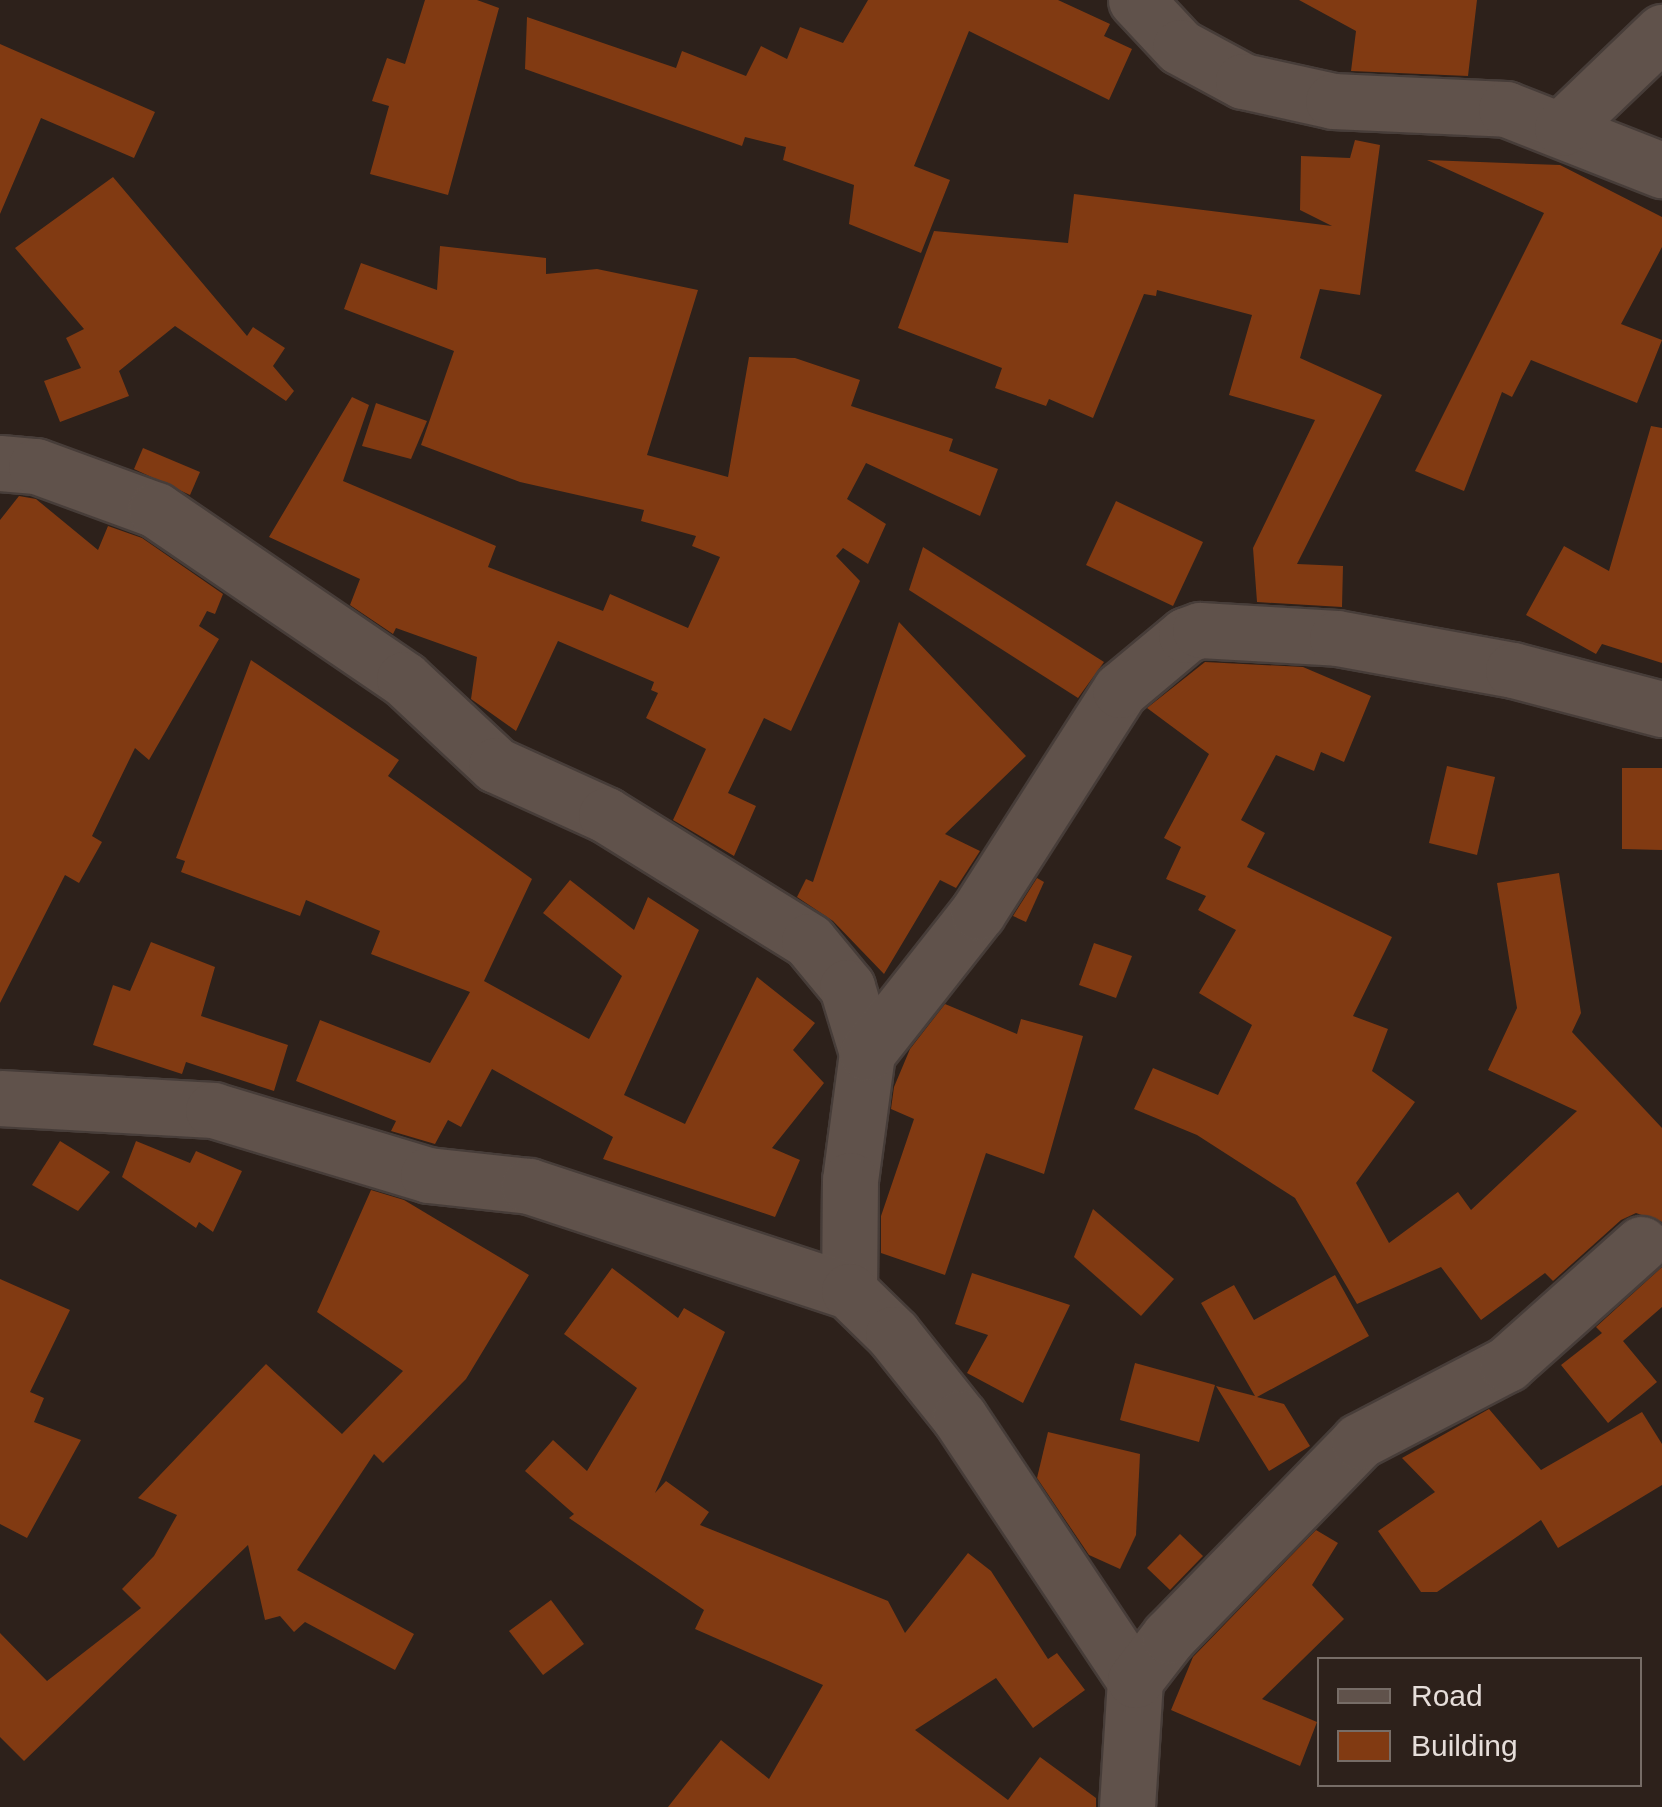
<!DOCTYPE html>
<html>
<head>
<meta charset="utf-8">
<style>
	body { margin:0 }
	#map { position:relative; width:1662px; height:1807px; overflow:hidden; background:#2d211b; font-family:Arial,sans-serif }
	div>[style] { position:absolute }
	.building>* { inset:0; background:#813a12 }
	.roads { filter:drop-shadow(2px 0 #473d39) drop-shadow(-2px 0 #473d39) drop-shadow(0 2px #473d39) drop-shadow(0 -2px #473d39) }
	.minor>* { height:55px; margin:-27.5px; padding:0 27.5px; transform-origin:27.5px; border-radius:27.5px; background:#60524b }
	span { translate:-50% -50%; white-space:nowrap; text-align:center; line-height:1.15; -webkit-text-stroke:8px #2d211b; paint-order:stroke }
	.legend { position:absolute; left:1317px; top:1657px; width:325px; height:130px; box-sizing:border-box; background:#2d211b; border:2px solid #776d67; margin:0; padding:12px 18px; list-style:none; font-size:30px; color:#e6deda }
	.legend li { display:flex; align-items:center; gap:20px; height:50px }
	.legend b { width:50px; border:2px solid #776d67 }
</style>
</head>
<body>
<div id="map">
	<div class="building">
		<i style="clip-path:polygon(425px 0,477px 0,499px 8px,448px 195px,370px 174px,389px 106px,372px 101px,387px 58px,405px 64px)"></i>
		<i style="clip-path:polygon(868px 0,1058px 0,1110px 24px,1104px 36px,1132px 49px,1109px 100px,969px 31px,914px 166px,950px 180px,921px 253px,849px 224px,854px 185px,783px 160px,786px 147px,745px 137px,742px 146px,525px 69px,527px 17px,676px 68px,682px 51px,746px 76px,761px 46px,787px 59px,800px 27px,843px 43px)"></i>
		<i style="clip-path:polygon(1299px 0,1477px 0,1468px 76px,1351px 71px,1356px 31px)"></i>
		<i style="clip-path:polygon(0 44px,155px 112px,134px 158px,41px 118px,0 214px)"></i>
		<i style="clip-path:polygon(1355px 140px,1380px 145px,1360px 295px,1320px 289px,1300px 358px,1382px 395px,1297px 564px,1343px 566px,1342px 607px,1257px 602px,1253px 548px,1315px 420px,1229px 395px,1252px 315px,1157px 290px,1156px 296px,1144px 294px,1093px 418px,1049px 399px,1046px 406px,995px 388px,1002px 368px,898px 328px,934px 231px,1068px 243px,1074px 194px,1332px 226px,1300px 210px,1301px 156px,1350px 158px)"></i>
		<i style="clip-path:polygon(1427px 160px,1560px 165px,1662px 217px,1662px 247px,1621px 324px,1662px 340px,1637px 403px,1531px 360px,1512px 397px,1502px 392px,1464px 491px,1415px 471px,1544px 213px)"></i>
		<i style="clip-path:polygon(113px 177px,247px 336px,253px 327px,285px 348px,273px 366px,294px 391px,286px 401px,175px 326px,119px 371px,129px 396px,60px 422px,44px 381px,81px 368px,66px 338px,84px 329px,15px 248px)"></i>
		<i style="clip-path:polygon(440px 246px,546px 258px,546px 274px,597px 269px,698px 290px,647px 455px,728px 477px,749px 357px,795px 358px,860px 380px,851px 406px,953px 439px,949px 451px,998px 469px,980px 516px,866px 463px,847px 499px,886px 524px,868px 564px,843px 548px,836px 556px,860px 581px,791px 731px,764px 718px,728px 793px,756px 806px,734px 856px,673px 820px,706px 749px,646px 718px,658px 693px,651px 690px,654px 682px,558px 641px,516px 731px,471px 699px,477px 657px,396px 628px,393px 634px,350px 605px,360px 579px,269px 537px,352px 397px,369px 405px,343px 481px,496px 546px,488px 567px,603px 611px,610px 594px,688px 628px,720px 557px,692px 546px,696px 536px,641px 521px,644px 510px,520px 482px,421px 445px,454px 351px,344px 309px,361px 263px,437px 290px)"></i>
		<i style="clip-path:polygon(376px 403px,427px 421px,411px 459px,362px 446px)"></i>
		<i style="clip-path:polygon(1651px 426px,1662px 428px,1662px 663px,1602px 644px,1596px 654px,1526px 615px,1564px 546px,1609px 571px)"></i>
		<i style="clip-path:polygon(143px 448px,200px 472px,190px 495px,134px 469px)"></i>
		<i style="clip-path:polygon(19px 496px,36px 499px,98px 550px,108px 526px,142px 538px,223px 594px,215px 614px,207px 611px,199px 626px,219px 639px,149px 760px,135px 748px,92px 836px,102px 842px,79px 883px,65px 875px,0 1003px,0 520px)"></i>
		<i style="clip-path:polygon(1116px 501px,1203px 542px,1173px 606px,1086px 565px)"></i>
		<i style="clip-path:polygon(923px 547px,1104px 662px,1078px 698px,909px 590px)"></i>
		<i style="clip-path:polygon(899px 622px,1026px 756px,945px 834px,980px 851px,956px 888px,940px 880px,884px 974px,833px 921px,797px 897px,806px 879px,813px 882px)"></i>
		<i style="clip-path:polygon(251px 660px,399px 760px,388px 776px,532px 879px,484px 981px,589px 1039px,622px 976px,543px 913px,570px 880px,634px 930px,648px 897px,699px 930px,624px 1095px,685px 1124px,757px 977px,815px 1023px,793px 1050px,824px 1083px,772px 1148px,800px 1160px,775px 1217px,603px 1159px,613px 1137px,492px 1069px,461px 1127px,448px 1120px,435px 1144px,391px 1131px,396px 1121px,296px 1081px,320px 1020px,430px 1063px,470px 992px,371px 954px,380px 931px,306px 900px,300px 916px,181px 872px,185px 861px,176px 858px)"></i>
		<i style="clip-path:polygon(1205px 662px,1303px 667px,1371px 696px,1344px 762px,1321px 752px,1314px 771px,1276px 755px,1241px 820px,1265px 833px,1247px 867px,1392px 937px,1353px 1016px,1388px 1029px,1372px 1071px,1415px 1102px,1356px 1183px,1389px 1243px,1458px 1192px,1471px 1210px,1577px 1111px,1488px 1070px,1517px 1008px,1497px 883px,1559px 873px,1581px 1013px,1572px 1032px,1662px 1128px,1662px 1222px,1636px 1213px,1621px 1220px,1553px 1281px,1545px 1273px,1481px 1320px,1441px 1267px,1357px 1304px,1295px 1198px,1197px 1135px,1134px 1109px,1153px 1068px,1218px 1095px,1252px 1025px,1199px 993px,1236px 930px,1198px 910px,1206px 896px,1166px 879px,1181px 847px,1164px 838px,1209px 754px,1147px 708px)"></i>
		<i style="clip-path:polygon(1447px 766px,1495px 777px,1477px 855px,1429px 843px)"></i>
		<i style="clip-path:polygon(1622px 768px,1662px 768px,1662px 850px,1622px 849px)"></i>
		<i style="clip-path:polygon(1037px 878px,1044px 882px,1026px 922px,1013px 916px)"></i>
		<i style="clip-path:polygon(151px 942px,215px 967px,201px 1016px,288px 1045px,274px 1091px,186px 1062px,182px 1074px,93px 1045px,113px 985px,130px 991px)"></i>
		<i style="clip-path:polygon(1094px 943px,1132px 956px,1116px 998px,1079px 985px)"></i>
		<i style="clip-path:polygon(945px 1004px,1017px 1034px,1021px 1019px,1083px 1036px,1044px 1174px,986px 1153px,945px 1275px,881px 1253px,881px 1216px,914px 1119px,891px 1109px,894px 1087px,910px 1049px)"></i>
		<i style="clip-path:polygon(60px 1141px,110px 1172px,78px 1211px,32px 1185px)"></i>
		<i style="clip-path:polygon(136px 1141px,190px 1163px,196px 1151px,242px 1171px,213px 1232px,199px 1222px,196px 1228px,122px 1177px)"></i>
		<i style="clip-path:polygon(371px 1190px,404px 1200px,529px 1275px,466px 1379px,383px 1463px,374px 1454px,297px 1570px,414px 1634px,395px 1670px,305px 1622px,294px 1632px,280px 1616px,265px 1620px,248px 1545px,24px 1761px,0 1737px,0 1633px,47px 1681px,141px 1608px,122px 1589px,154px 1556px,177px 1515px,138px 1498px,266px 1364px,342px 1434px,403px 1371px,317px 1312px)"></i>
		<i style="clip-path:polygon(1093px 1209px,1174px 1279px,1141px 1316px,1074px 1257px)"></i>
		<i style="clip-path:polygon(1662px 1267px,1662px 1307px,1623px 1341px,1657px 1382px,1608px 1423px,1561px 1365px,1602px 1333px,1596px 1327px)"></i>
		<i style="clip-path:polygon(612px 1268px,678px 1318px,684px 1308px,725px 1332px,655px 1493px,666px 1481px,709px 1512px,700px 1525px,888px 1601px,905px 1633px,968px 1553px,991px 1571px,1048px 1659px,1057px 1653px,1085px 1690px,1033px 1728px,996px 1678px,915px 1730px,1008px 1800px,1040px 1757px,1096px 1798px,1096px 1807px,668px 1807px,721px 1740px,769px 1779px,823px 1685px,695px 1629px,704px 1610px,569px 1518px,574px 1514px,525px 1471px,553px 1440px,587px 1471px,637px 1388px,564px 1334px)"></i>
		<i style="clip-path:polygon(972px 1273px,1070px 1305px,1023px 1403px,967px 1373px,988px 1335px,955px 1324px)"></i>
		<i style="clip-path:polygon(1335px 1275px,1369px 1336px,1257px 1397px,1284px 1404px,1310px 1446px,1269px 1471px,1216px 1386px,1255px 1396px,1201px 1303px,1234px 1285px,1254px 1320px)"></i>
		<i style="clip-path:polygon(0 1279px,70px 1310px,30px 1392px,44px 1398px,34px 1422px,81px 1440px,27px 1538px,0 1524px)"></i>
		<i style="clip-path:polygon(1135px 1363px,1215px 1385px,1199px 1442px,1120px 1420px)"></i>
		<i style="clip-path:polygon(1489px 1409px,1541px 1470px,1642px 1412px,1662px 1444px,1662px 1485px,1558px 1548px,1541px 1520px,1437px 1592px,1421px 1592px,1378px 1531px,1435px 1492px,1402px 1458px)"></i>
		<i style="clip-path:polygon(1048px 1432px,1140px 1454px,1136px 1535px,1120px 1569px,1089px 1555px,1037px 1478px)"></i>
		<i style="clip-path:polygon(1316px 1530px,1338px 1543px,1312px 1585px,1344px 1619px,1262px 1699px,1317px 1722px,1300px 1766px,1171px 1710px,1193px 1657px)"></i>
		<i style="clip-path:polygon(1180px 1534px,1203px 1556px,1170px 1590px,1147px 1568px)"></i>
		<i style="clip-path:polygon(551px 1600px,584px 1644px,543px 1675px,509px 1631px)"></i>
	</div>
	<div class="roads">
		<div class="minor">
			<i style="left:1136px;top:0;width:64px;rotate:46.9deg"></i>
			<i style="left:1180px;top:47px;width:72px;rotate:28.4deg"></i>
			<i style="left:1243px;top:81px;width:92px;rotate:12.5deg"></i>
			<i style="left:1333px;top:101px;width:173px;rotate:2.6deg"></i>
			<i style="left:1506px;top:109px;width:168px;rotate:21.4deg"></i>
			<i style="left:1562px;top:128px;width:139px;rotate:-43.8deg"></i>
			<i style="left:0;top:463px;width:36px;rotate:5deg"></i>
			<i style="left:36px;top:466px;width:128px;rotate:20.1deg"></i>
			<i style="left:156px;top:510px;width:300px;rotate:34.3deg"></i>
			<i style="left:404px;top:679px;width:126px;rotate:43.1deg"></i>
			<i style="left:496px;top:765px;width:121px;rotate:24.4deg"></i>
			<i style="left:606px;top:815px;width:239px;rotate:31.8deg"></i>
			<i style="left:809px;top:941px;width:60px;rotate:50.4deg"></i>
			<i style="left:847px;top:987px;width:69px;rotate:73.1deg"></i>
			<i style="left:867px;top:1053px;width:128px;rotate:97.6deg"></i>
			<i style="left:850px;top:1180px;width:111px;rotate:90.5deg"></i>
			<i style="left:867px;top:1053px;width:179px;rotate:-51.8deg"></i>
			<i style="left:978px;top:912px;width:264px;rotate:-57.4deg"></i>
			<i style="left:1120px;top:690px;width:86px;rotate:-39.8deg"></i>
			<i style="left:1186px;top:635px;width:15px;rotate:-20deg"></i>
			<i style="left:1200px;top:630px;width:137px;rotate:3.3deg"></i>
			<i style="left:1337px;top:638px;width:179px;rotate:10.3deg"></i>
			<i style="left:1513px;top:670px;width:154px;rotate:14.7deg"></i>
			<i style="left:0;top:1098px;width:213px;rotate:3.2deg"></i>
			<i style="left:213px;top:1110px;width:225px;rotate:16.8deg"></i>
			<i style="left:428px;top:1175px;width:102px;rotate:6.2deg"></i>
			<i style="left:529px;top:1186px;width:337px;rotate:18.2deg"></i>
			<i style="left:849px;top:1291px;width:62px;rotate:44.3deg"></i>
			<i style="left:893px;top:1334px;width:107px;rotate:51.4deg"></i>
			<i style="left:960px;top:1418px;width:315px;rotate:56.3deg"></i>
			<i style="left:1127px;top:1807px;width:127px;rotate:-86.4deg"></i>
			<i style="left:1135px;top:1680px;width:56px;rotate:-52.3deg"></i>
			<i style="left:1169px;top:1636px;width:272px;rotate:-45.7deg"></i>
			<i style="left:1359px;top:1441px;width:167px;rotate:-27.5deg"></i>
			<i style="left:1507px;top:1364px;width:180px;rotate:-41.8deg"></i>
		</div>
	</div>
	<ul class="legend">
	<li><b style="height:12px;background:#60524b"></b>Road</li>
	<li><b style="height:28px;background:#813a12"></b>Building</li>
	</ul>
</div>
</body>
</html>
